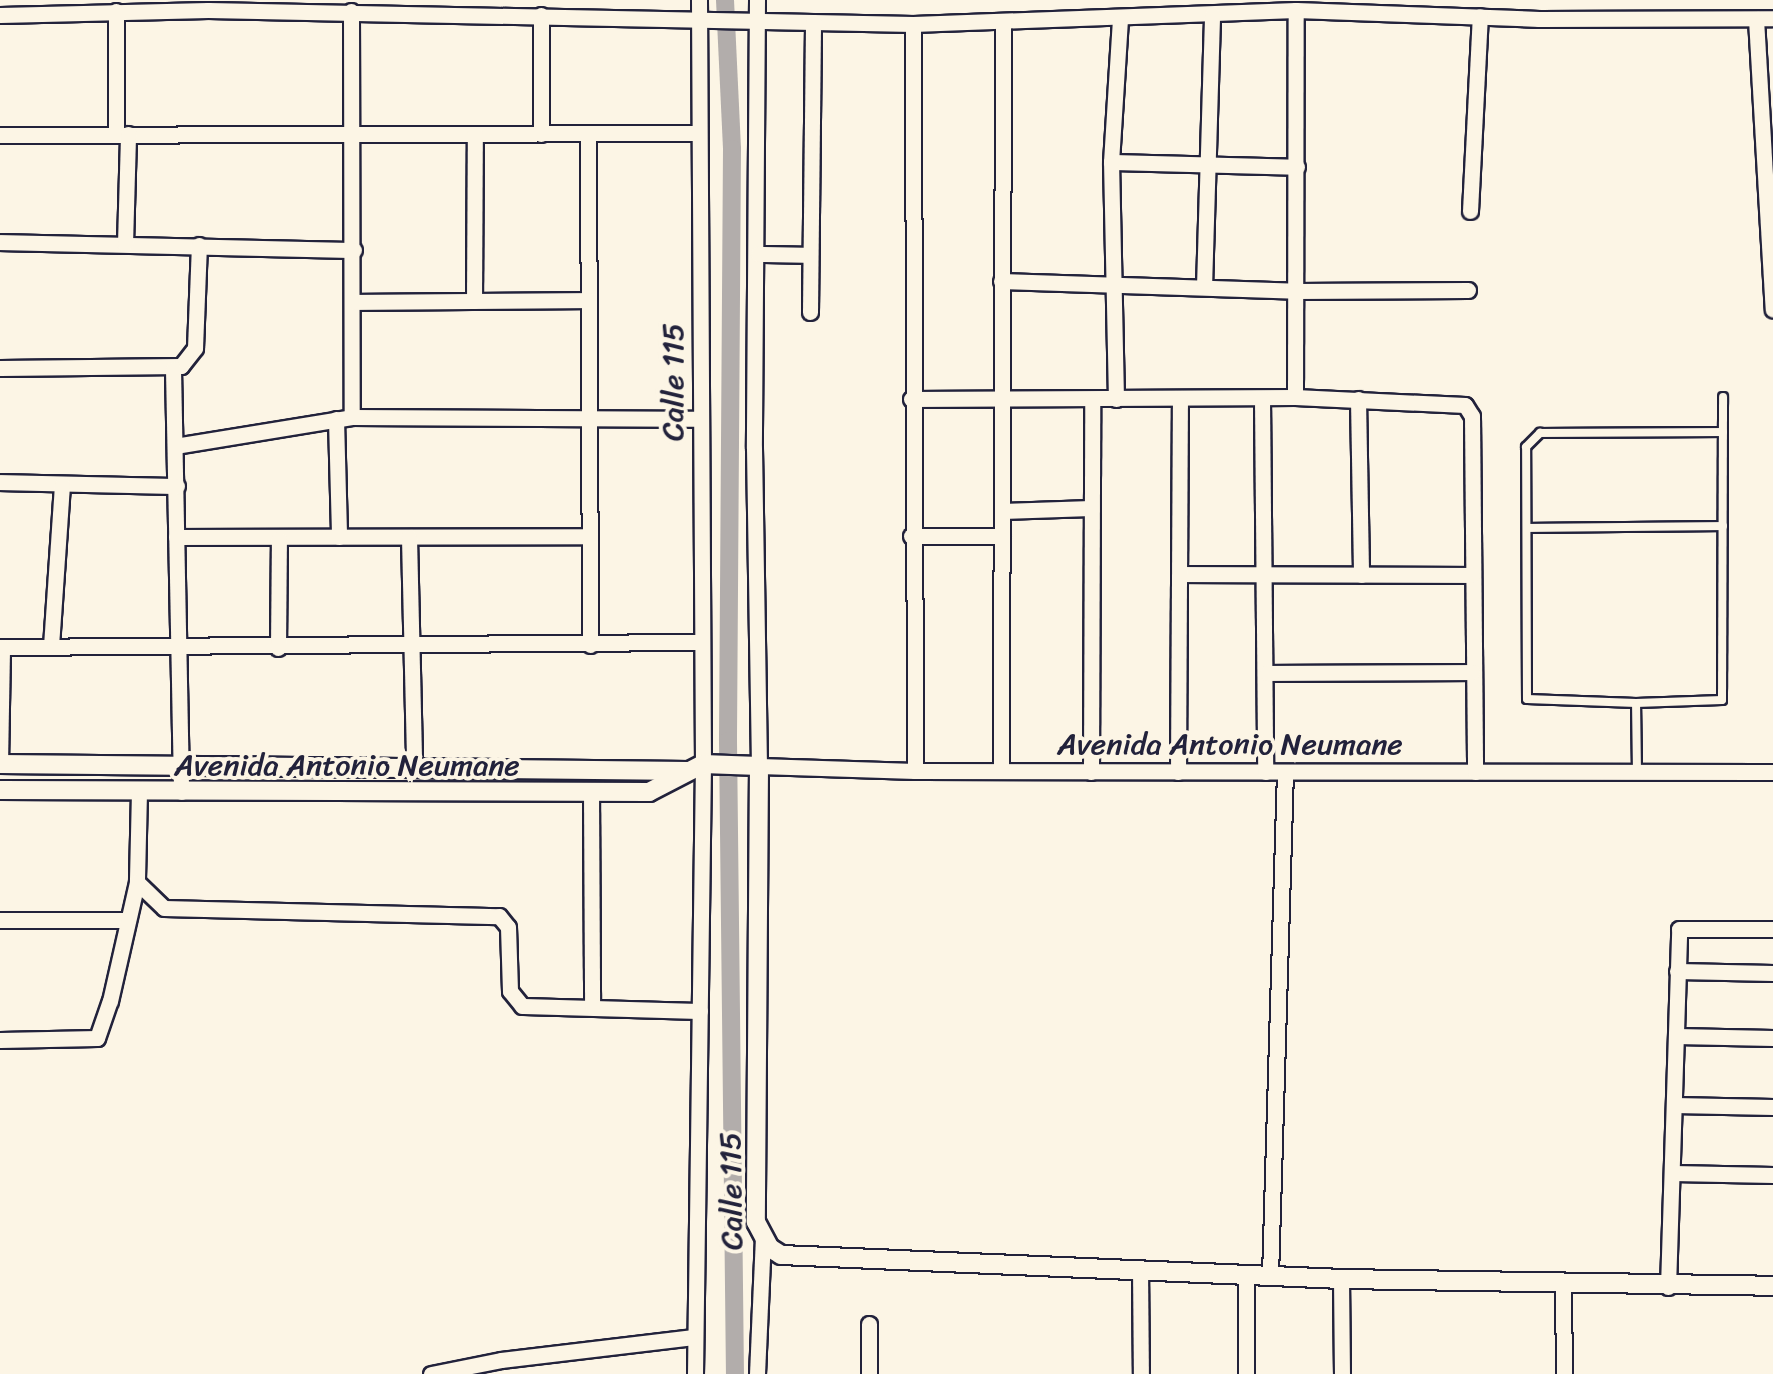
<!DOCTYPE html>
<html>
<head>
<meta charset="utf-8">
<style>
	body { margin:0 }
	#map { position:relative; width:1773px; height:1374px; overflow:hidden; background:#fcf5e5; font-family:Sriracha,sans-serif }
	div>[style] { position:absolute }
	.canal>* { height:18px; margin:-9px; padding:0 9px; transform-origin:9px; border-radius:9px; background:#b2adab }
	.roads { filter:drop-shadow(2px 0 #22223b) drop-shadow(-2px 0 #22223b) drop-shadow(0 2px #22223b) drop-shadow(0 -2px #22223b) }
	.service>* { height:8px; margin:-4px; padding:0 4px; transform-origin:4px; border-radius:4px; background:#fcf5e5 }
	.minor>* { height:15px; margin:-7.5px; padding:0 7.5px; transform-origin:7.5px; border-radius:7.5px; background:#fcf5e5 }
	.tertiary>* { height:18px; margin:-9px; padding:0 9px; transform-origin:9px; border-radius:9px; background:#fcf5e5 }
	span { translate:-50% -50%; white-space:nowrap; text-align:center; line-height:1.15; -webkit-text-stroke:8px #fcf5e5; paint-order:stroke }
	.street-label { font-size:30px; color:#22223b }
</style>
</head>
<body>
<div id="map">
	<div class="canal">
		<i style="left:725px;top:0;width:149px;rotate:87.3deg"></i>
		<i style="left:732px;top:149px;width:592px;rotate:90.39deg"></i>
		<i style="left:728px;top:741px;width:633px;rotate:89.37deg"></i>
	</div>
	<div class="roads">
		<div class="service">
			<i style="left:1527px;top:528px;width:196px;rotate:-0.6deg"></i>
			<i style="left:1636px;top:703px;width:109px;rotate:-177.9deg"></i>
			<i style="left:1527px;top:699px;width:252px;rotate:-90.2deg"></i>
			<i style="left:1526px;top:447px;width:20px;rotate:-45deg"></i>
			<i style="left:1540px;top:433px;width:183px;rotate:-0.3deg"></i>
			<i style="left:1637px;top:772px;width:69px;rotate:-90.8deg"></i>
			<i style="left:1636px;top:703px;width:86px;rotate:-2deg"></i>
			<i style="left:1722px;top:700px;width:303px;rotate:-89.8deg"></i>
		</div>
		<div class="minor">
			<i style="left:757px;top:0;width:448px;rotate:90.4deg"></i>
			<i style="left:754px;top:448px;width:318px;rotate:89.1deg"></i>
			<i style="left:759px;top:766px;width:156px;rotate:1.8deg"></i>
			<i style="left:915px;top:771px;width:858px;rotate:0.07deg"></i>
			<i style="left:351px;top:11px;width:406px;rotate:89.9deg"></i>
			<i style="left:0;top:15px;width:208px;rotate:-1.4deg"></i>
			<i style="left:208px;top:10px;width:705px;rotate:1.14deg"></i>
			<i style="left:913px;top:24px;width:383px;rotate:-2.1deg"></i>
			<i style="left:1296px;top:10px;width:243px;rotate:2.1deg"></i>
			<i style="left:1539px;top:19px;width:234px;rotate:-0.2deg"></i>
			<i style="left:1756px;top:19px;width:291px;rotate:86.7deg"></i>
			<i style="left:913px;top:24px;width:747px;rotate:89.85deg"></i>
			<i style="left:116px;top:134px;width:123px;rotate:-90deg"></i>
			<i style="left:541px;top:134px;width:119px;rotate:-90deg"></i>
			<i style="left:0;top:135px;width:699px;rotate:-0.16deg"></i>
			<i style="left:588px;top:136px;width:509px;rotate:89.77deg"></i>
			<i style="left:1111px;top:162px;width:186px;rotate:1.5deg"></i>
			<i style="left:1470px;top:211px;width:195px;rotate:-87.1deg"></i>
			<i style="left:0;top:242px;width:354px;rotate:1.3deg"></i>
			<i style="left:125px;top:244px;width:110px;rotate:-88.4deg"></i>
			<i style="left:758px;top:254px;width:51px;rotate:1.1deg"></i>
			<i style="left:1001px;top:281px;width:295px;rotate:1.9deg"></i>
			<i style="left:1296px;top:291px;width:172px;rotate:-0.3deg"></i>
			<i style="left:1204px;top:287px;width:273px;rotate:-88.3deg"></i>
			<i style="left:474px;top:301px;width:167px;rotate:-89.7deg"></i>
			<i style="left:355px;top:302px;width:234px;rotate:-0.5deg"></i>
			<i style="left:810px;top:312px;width:290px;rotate:-89.4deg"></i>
			<i style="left:0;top:368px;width:181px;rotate:-0.6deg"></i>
			<i style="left:181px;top:366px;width:23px;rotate:-52deg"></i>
			<i style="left:195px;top:348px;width:103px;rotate:-87.8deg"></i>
			<i style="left:173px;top:369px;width:423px;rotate:88.9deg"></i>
			<i style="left:1295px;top:397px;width:387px;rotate:-89.9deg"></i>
			<i style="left:911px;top:399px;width:384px;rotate:-0.3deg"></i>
			<i style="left:1295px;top:397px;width:170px;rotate:2.7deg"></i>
			<i style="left:1465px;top:405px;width:13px;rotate:58deg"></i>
			<i style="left:1472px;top:416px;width:356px;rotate:89.5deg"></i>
			<i style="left:1116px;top:399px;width:237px;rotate:-91.2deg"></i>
			<i style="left:1111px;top:162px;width:144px;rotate:-86.4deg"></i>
			<i style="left:1262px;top:399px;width:373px;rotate:89.5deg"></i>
			<i style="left:1358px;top:399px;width:176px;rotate:89deg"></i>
			<i style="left:336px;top:419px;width:118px;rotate:88.5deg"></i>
			<i style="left:175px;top:446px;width:179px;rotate:-9.3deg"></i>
			<i style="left:352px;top:417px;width:349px;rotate:0.3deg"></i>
			<i style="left:0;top:482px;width:177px;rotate:1.3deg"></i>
			<i style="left:1002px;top:511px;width:89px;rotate:-1.9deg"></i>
			<i style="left:911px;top:536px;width:91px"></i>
			<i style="left:176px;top:537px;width:414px;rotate:-0.1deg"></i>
			<i style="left:409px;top:537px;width:229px;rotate:88.7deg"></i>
			<i style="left:1180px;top:574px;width:292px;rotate:0.2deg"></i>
			<i style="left:51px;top:646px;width:162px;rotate:-86.1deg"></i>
			<i style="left:0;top:647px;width:702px;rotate:-0.41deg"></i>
			<i style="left:278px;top:648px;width:109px;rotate:-89.5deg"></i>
			<i style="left:1267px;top:673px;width:205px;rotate:-0.3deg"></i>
			<i style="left:0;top:764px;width:117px;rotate:-89deg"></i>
			<i style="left:1001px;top:771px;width:747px;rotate:-89.85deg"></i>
			<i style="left:1091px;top:772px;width:372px;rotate:-89.8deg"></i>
			<i style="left:1178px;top:772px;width:371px;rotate:-89.7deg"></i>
			<i style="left:139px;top:791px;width:91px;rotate:91.3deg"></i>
			<i style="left:137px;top:882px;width:37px;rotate:44deg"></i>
			<i style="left:164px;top:908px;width:335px;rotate:1.4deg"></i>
			<i style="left:499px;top:916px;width:14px;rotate:51deg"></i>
			<i style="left:508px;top:927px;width:64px;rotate:88.2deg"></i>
			<i style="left:510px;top:991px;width:19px;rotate:51deg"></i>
			<i style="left:522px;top:1006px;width:178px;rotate:1.6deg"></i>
			<i style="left:591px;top:793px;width:213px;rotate:89.7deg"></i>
			<i style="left:0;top:920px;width:128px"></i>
			<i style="left:1677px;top:971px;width:96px;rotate:1.2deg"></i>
			<i style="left:1676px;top:1036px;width:97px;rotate:1.2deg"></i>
			<i style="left:0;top:1040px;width:97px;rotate:-1.2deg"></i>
			<i style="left:97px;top:1038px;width:39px;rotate:-71deg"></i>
			<i style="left:110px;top:1001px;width:122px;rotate:-77.2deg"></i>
			<i style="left:1674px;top:1105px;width:99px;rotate:1.2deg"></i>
			<i style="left:1673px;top:1173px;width:100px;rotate:1.1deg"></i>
			<i style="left:1140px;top:1268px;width:106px;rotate:89.5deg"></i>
			<i style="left:1270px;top:1276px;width:504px;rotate:-88.3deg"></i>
			<i style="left:1341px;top:1279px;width:95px;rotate:89.4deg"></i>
			<i style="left:1563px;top:1284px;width:90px;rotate:89.4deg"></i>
			<i style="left:1668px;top:1287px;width:358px;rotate:-88.2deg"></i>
			<i style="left:1679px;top:929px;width:94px"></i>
			<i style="left:431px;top:1374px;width:71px;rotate:-11.3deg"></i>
			<i style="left:501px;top:1360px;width:194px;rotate:-6.8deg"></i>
			<i style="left:695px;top:1374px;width:610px;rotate:-89.25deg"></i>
			<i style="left:703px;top:764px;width:764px;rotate:-90.3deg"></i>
			<i style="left:757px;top:1374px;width:135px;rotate:-87.5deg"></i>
			<i style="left:869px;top:1374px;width:50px;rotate:-90deg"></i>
			<i style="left:1246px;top:1374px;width:99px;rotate:-90deg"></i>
		</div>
		<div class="tertiary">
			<i style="left:0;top:764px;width:688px;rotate:0.58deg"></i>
			<i style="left:0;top:790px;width:649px;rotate:0.18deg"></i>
			<i style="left:649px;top:792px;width:61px;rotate:-27.4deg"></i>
			<i style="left:703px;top:764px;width:56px;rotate:2deg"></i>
			<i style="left:759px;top:766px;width:456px;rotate:90.4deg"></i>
			<i style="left:756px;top:1222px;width:30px;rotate:62deg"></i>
			<i style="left:770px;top:1248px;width:13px;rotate:32deg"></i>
			<i style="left:781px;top:1255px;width:561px;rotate:2.45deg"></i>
			<i style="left:1341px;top:1279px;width:432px;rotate:0.9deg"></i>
		</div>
	</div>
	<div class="street-label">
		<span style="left:673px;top:382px;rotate:-90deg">Calle 115</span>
		<span style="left:1230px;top:744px">Avenida Antonio Neumane</span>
		<span style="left:347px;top:765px">Avenida Antonio Neumane</span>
		<span style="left:731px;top:1191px;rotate:-91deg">Calle 115</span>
	</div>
</div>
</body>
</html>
